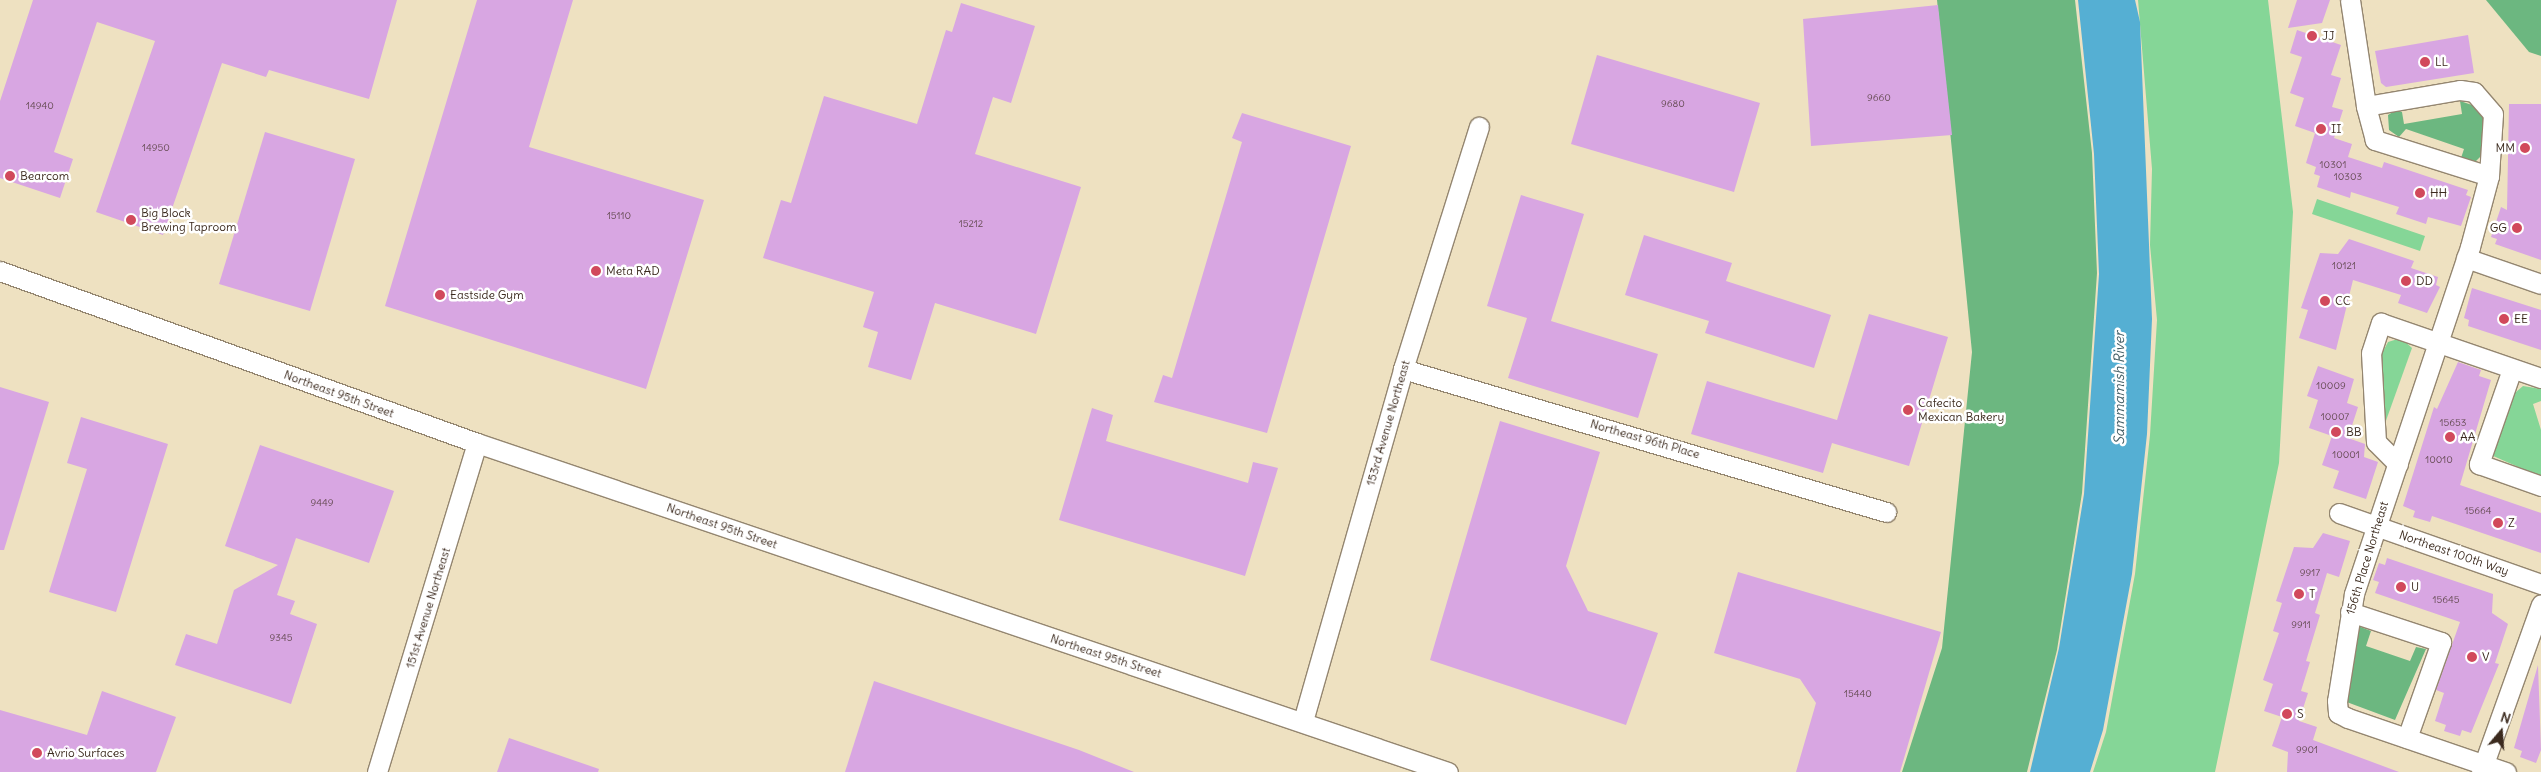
<!DOCTYPE html>
<html>
<head>
<meta charset="utf-8">
<style>
	body { margin:0 }
	#map { position:relative; width:2541px; height:772px; overflow:hidden; background:#eee1c1; font-family:Delius,sans-serif }
	div>[style] { position:absolute }
	.green>* { inset:0; background:#85d697 }
	.forest>* { inset:0; background:#6cb780 }
	.water>* { inset:0; background:#55afd3 }
	.building>* { inset:0; background:#d8a6e2 }
	.roads { filter:drop-shadow(1px 0 #948670) drop-shadow(-1px 0 #948670) drop-shadow(0 1px #948670) drop-shadow(0 -1px #948670) }
	.street>* { height:19px; margin:-9.5px; padding:0 9.5px; transform-origin:9.5px; border-radius:9.5px; background:#fff }
	.dots>* { width:14px; height:14px; translate:-50% -50%; box-sizing:border-box; border:2px solid #fff; border-radius:50% }
	span { translate:-50% -50%; white-space:nowrap; text-align:center; line-height:1.15; -webkit-text-stroke:5px #fff; paint-order:stroke }
	.number-label { font-size:10px; color:#62494f }
	.number-label span { -webkit-text-stroke-width:0 }
	.poi-label { font-size:12px; color:#3b2a1e }
	.left { translate:0 -50%; text-align:left }
	.right { translate:-100% -50%; text-align:right }
	.street-label { font-size:12px; color:#3b2a1e }
	.water-label { font-size:14px; color:#455f66; font-style:italic }
	.north { position:absolute; left:2476px; top:707px; width:50px; height:50px; -webkit-text-stroke:4px #fff; paint-order:stroke; rotate:18deg; font-size:14px; font-weight:700; line-height:20px; text-align:center; color:#3b2a1e }
	.north::after { content:''; display:block; margin:auto; width:18px; height:22px; background:#3b2a1e; clip-path:polygon(50% 0,100% 100%,50% 72%,0 100%) }
</style>
</head>
<body>
<div id="map">
	<div class="green">
		<i style="clip-path:polygon(2138px 0,2268px 0,2293px 212px,2279px 463px,2215px 772px,2093px 772px,2106px 732px,2135px 574px,2150px 435px,2157px 320px,2150px 245px,2152px 169px)"></i>
		<i style="clip-path:polygon(2317px 199px,2425px 236px,2420px 251px,2312px 214px)"></i>
		<i style="clip-path:polygon(2401px 338px,2412px 348px,2383px 429px,2378px 361px,2388px 342px)"></i>
		<i style="clip-path:polygon(2523px 386px,2541px 389px,2541px 401px,2533px 404px,2541px 430px,2541px 477px,2491px 455px,2509px 398px)"></i>
	</div>
	<div class="forest">
		<i style="clip-path:polygon(1937px 0,2075px 0,2092px 153px,2097px 273px,2082px 493px,2057px 650px,2027px 772px,1902px 772px,1942px 648px,1972px 352px)"></i>
		<i style="clip-path:polygon(2486px 0,2541px 0,2541px 56px,2529px 52px)"></i>
		<i style="clip-path:polygon(2460px 101px,2475px 106px,2485px 116px,2482px 155px,2473px 164px,2460px 161px,2464px 149px,2406px 129px,2399px 137px,2389px 130px,2388px 115px,2396px 110px,2402px 112px,2404px 124px,2462px 114px)"></i>
		<i style="clip-path:polygon(2358px 626px,2371px 631px,2366px 646px,2410px 661px,2416px 647px,2426px 649px,2395px 720px,2344px 701px)"></i>
	</div>
	<div class="water">
		<i style="clip-path:polygon(2078px 0,2135px 0,2140px 22px,2152px 319px,2147px 434px,2132px 574px,2103px 730px,2090px 772px,2030px 772px,2059px 648px,2084px 494px,2099px 274px,2094px 154px)"></i>
	</div>
	<div class="building">
		<i style="clip-path:polygon(33px 0,397px 0,369px 99px,269px 70px,266px 77px,222px 63px,163px 235px,96px 212px,155px 41px,97px 22px,54px 152px,73px 159px,60px 198px,0 178px,0 101px)"></i>
		<i style="clip-path:polygon(477px 0,573px 0,529px 147px,704px 200px,646px 389px,385px 306px)"></i>
		<i style="clip-path:polygon(2297px 0,2330px 0,2322px 23px,2288px 28px)"></i>
		<i style="clip-path:polygon(961px 3px,1035px 26px,1011px 103px,993px 97px,975px 154px,1081px 187px,1036px 334px,935px 303px,911px 380px,868px 367px,878px 332px,863px 327px,874px 292px,763px 258px,781px 200px,791px 203px,824px 96px,917px 124px,946px 30px,952px 32px)"></i>
		<i style="clip-path:polygon(1938px 5px,1952px 135px,1811px 146px,1803px 19px)"></i>
		<i style="clip-path:polygon(2297px 30px,2341px 45px,2331px 75px,2341px 78px,2332px 107px,2343px 110px,2334px 138px,2352px 144px,2348px 157px,2382px 168px,2384px 162px,2468px 190px,2466px 195px,2471px 197px,2461px 226px,2428px 217px,2426px 224px,2396px 214px,2399px 207px,2351px 192px,2350px 198px,2317px 187px,2320px 176px,2314px 174px,2316px 167px,2306px 163px,2315px 133px,2295px 126px,2304px 98px,2290px 93px,2302px 57px,2290px 53px)"></i>
		<i style="clip-path:polygon(2468px 35px,2474px 73px,2386px 87px,2381px 83px,2375px 51px)"></i>
		<i style="clip-path:polygon(1597px 55px,1760px 103px,1734px 192px,1571px 144px)"></i>
		<i style="clip-path:polygon(2509px 104px,2541px 104px,2541px 260px,2495px 244px,2497px 239px,2491px 237px,2501px 207px,2507px 210px)"></i>
		<i style="clip-path:polygon(1242px 113px,1351px 146px,1267px 433px,1154px 402px,1163px 375px,1172px 378px,1242px 142px,1232px 138px)"></i>
		<i style="clip-path:polygon(265px 132px,355px 159px,310px 311px,219px 284px)"></i>
		<i style="clip-path:polygon(1521px 195px,1584px 214px,1551px 321px,1658px 354px,1638px 418px,1508px 378px,1527px 318px,1487px 306px)"></i>
		<i style="clip-path:polygon(1644px 235px,1732px 263px,1726px 281px,1831px 315px,1814px 368px,1705px 333px,1709px 321px,1625px 295px)"></i>
		<i style="clip-path:polygon(2349px 239px,2414px 261px,2411px 268px,2438px 277px,2436px 285px,2440px 287px,2427px 313px,2398px 303px,2401px 295px,2353px 280px,2336px 350px,2299px 338px,2308px 310px,2301px 308px,2320px 253px,2338px 254px)"></i>
		<i style="clip-path:polygon(2472px 288px,2541px 310px,2541px 350px,2468px 326px,2469px 320px,2464px 318px)"></i>
		<i style="clip-path:polygon(1869px 314px,1948px 337px,1909px 466px,1832px 443px,1823px 473px,1691px 434px,1707px 381px,1837px 420px)"></i>
		<i style="clip-path:polygon(2458px 362px,2481px 370px,2479px 376px,2491px 380px,2460px 485px,2541px 513px,2541px 553px,2432px 516px,2430px 522px,2413px 517px,2415px 511px,2403px 506px,2434px 407px,2437px 409px)"></i>
		<i style="clip-path:polygon(2318px 366px,2354px 379px,2347px 403px,2358px 407px,2348px 438px,2365px 444px,2364px 457px,2378px 462px,2366px 499px,2333px 488px,2339px 471px,2322px 465px,2332px 436px,2309px 428px,2318px 400px,2307px 396px)"></i>
		<i style="clip-path:polygon(0 387px,49px 402px,4px 550px,0 550px)"></i>
		<i style="clip-path:polygon(1092px 408px,1113px 415px,1106px 441px,1248px 483px,1253px 462px,1278px 468px,1245px 576px,1059px 520px)"></i>
		<i style="clip-path:polygon(81px 417px,168px 444px,116px 612px,49px 592px,87px 469px,67px 463px)"></i>
		<i style="clip-path:polygon(1500px 421px,1600px 452px,1566px 566px,1588px 611px,1658px 633px,1626px 725px,1430px 660px)"></i>
		<i style="clip-path:polygon(260px 445px,394px 491px,369px 563px,296px 538px,277px 595px,295px 601px,290px 614px,317px 624px,291px 704px,175px 665px,186px 634px,217px 644px,234px 590px,278px 565px,225px 546px)"></i>
		<i style="clip-path:polygon(2323px 533px,2350px 541px,2339px 577px,2327px 573px,2315px 613px,2320px 615px,2306px 661px,2310px 662px,2301px 691px,2308px 693px,2299px 721px,2317px 727px,2313px 740px,2399px 772px,2287px 772px,2288px 752px,2272px 746px,2282px 717px,2264px 711px,2273px 684px,2263px 680px,2279px 633px,2273px 631px,2282px 603px,2276px 601px,2294px 547px,2313px 548px)"></i>
		<i style="clip-path:polygon(2387px 558px,2493px 594px,2492px 613px,2508px 624px,2495px 663px,2499px 664px,2471px 733px,2462px 730px,2460px 736px,2444px 731px,2446px 725px,2435px 721px,2444px 693px,2436px 690px,2460px 622px,2375px 593px,2379px 582px,2373px 580px,2379px 563px,2385px 565px)"></i>
		<i style="clip-path:polygon(1738px 572px,1941px 632px,1900px 772px,1796px 772px,1816px 703px,1800px 679px,1714px 653px)"></i>
		<i style="clip-path:polygon(2538px 665px,2541px 750px,2536px 763px,2520px 757px,2522px 751px,2514px 748px)"></i>
		<i style="clip-path:polygon(874px 681px,1079px 750px,1134px 772px,845px 772px)"></i>
		<i style="clip-path:polygon(102px 691px,176px 717px,156px 772px,0 772px,0 710px,87px 735px)"></i>
		<i style="clip-path:polygon(509px 738px,599px 769px,598px 772px,497px 772px)"></i>
	</div>
	<div class="roads">
		<div class="street">
			<i style="left:2350px;top:0;width:107px;rotate:81.4deg"></i>
			<i style="left:2489px;top:176px;width:120px;rotate:-162.5deg"></i>
			<i style="left:2375px;top:140px;width:35px;rotate:-105deg"></i>
			<i style="left:2366px;top:106px;width:95px;rotate:-9.7deg"></i>
			<i style="left:2460px;top:90px;width:14px;rotate:8deg"></i>
			<i style="left:2474px;top:92px;width:29px;rotate:49deg"></i>
			<i style="left:2493px;top:114px;width:62px;rotate:93.7deg"></i>
			<i style="left:2489px;top:176px;width:73px;rotate:105deg"></i>
			<i style="left:2470px;top:247px;width:366px;rotate:108.5deg"></i>
			<i style="left:2354px;top:594px;width:108px;rotate:99deg"></i>
			<i style="left:2337px;top:701px;width:12px;rotate:85deg"></i>
			<i style="left:2338px;top:713px;width:11px;rotate:27deg"></i>
			<i style="left:2348px;top:718px;width:167px;rotate:18.9deg"></i>
			<i style="left:2466px;top:258px;width:79px;rotate:19.1deg"></i>
			<i style="left:0;top:271px;width:507px;rotate:19.83deg"></i>
			<i style="left:477px;top:443px;width:1025px;rotate:18.72deg"></i>
			<i style="left:1403px;top:369px;width:504px;rotate:16.49deg"></i>
			<i style="left:2512px;top:369px;width:101px;rotate:109.2deg"></i>
			<i style="left:2479px;top:464px;width:66px;rotate:19.5deg"></i>
			<i style="left:2398px;top:464px;width:31px;rotate:-135deg"></i>
			<i style="left:2376px;top:442px;width:89px;rotate:-93.2deg"></i>
			<i style="left:2371px;top:353px;width:32px;rotate:-72deg"></i>
			<i style="left:2381px;top:323px;width:169px;rotate:19deg"></i>
			<i style="left:2339px;top:513px;width:214px;rotate:19.4deg"></i>
			<i style="left:2350px;top:612px;width:96px;rotate:18.2deg"></i>
			<i style="left:2441px;top:642px;width:102px;rotate:109.5deg"></i>
			<i style="left:1303px;top:721px;width:366px;rotate:-74.1deg"></i>
			<i style="left:1403px;top:369px;width:254px;rotate:-72.6deg"></i>
			<i style="left:377px;top:772px;width:344px;rotate:-73.1deg"></i>
			<i style="left:2481px;top:772px;width:178px;rotate:-70.3deg"></i>
		</div>
	</div>
	<div class="dots">
		<i style="left:2312px;top:36px;background:#d1495b"></i>
		<i style="left:2425px;top:62px;background:#d1495b"></i>
		<i style="left:2321px;top:129px;background:#d1495b"></i>
		<i style="left:2525px;top:148px;background:#d1495b"></i>
		<i style="left:10px;top:176px;background:#d1495b"></i>
		<i style="left:2420px;top:193px;background:#d1495b"></i>
		<i style="left:131px;top:220px;background:#d1495b"></i>
		<i style="left:2517px;top:228px;background:#d1495b"></i>
		<i style="left:596px;top:271px;background:#d1495b"></i>
		<i style="left:2406px;top:281px;background:#d1495b"></i>
		<i style="left:440px;top:295px;background:#d1495b"></i>
		<i style="left:2325px;top:301px;background:#d1495b"></i>
		<i style="left:2504px;top:319px;background:#d1495b"></i>
		<i style="left:1908px;top:410px;background:#d1495b"></i>
		<i style="left:2336px;top:432px;background:#d1495b"></i>
		<i style="left:2450px;top:437px;background:#d1495b"></i>
		<i style="left:2498px;top:523px;background:#d1495b"></i>
		<i style="left:2401px;top:587px;background:#d1495b"></i>
		<i style="left:2299px;top:594px;background:#d1495b"></i>
		<i style="left:2472px;top:657px;background:#d1495b"></i>
		<i style="left:2287px;top:714px;background:#d1495b"></i>
		<i style="left:37px;top:753px;background:#d1495b"></i>
	</div>
	<div class="number-label">
		<span style="left:1879px;top:98px">9660</span>
		<span style="left:1673px;top:104px">9680</span>
		<span style="left:40px;top:106px">14940</span>
		<span style="left:156px;top:148px">14950</span>
		<span style="left:2333px;top:165px">10301</span>
		<span style="left:2348px;top:177px">10303</span>
		<span style="left:619px;top:216px">15110</span>
		<span style="left:971px;top:224px">15212</span>
		<span style="left:2344px;top:266px">10121</span>
		<span style="left:2331px;top:386px">10009</span>
		<span style="left:2335px;top:417px">10007</span>
		<span style="left:2453px;top:423px">15653</span>
		<span style="left:2346px;top:455px">10001</span>
		<span style="left:2439px;top:460px">10010</span>
		<span style="left:322px;top:503px">9449</span>
		<span style="left:2478px;top:511px">15664</span>
		<span style="left:2310px;top:573px">9917</span>
		<span style="left:2446px;top:600px">15645</span>
		<span style="left:2301px;top:625px">9911</span>
		<span style="left:281px;top:638px">9345</span>
		<span style="left:1858px;top:694px">15440</span>
		<span style="left:2307px;top:750px">9901</span>
	</div>
	<div class="poi-label">
		<span class="left" style="left:2322px;top:36px">JJ</span>
		<span class="left" style="left:2435px;top:62px">LL</span>
		<span class="left" style="left:2331px;top:129px">II</span>
		<span class="right" style="left:2515px;top:148px">MM</span>
		<span class="left" style="left:20px;top:176px">Bearcom</span>
		<span class="left" style="left:2430px;top:193px">HH</span>
		<span class="left" style="left:141px;top:220px">Big Block<br>Brewing Taproom</span>
		<span class="right" style="left:2507px;top:228px">GG</span>
		<span class="left" style="left:606px;top:271px">Meta RAD</span>
		<span class="left" style="left:2416px;top:281px">DD</span>
		<span class="left" style="left:450px;top:295px">Eastside Gym</span>
		<span class="left" style="left:2335px;top:301px">CC</span>
		<span class="left" style="left:2514px;top:319px">EE</span>
		<span class="left" style="left:1918px;top:410px">Cafecito<br>Mexican Bakery</span>
		<span class="left" style="left:2346px;top:432px">BB</span>
		<span class="left" style="left:2460px;top:437px">AA</span>
		<span class="left" style="left:2508px;top:523px">Z</span>
		<span class="left" style="left:2411px;top:587px">U</span>
		<span class="left" style="left:2309px;top:594px">T</span>
		<span class="left" style="left:2482px;top:657px">V</span>
		<span class="left" style="left:2297px;top:714px">S</span>
		<span class="left" style="left:47px;top:753px">Avrio Surfaces</span>
	</div>
	<div class="street-label">
		<span style="left:339px;top:394px;rotate:20deg">Northeast 95th Street</span>
		<span style="left:1388px;top:423px;rotate:-74deg">153rd Avenue Northeast</span>
		<span style="left:1645px;top:439px;rotate:16deg">Northeast 96th Place</span>
		<span style="left:722px;top:526px;rotate:19deg">Northeast 95th Street</span>
		<span style="left:2454px;top:553px;rotate:19deg">Northeast 100th Way</span>
		<span style="left:2367px;top:558px;rotate:-73deg">156th Place Northeast</span>
		<span style="left:428px;top:608px;rotate:-73deg">151st Avenue Northeast</span>
		<span style="left:1106px;top:656px;rotate:18deg">Northeast 95th Street</span>
	</div>
	<div class="water-label">
		<span style="left:2119px;top:388px;rotate:-90deg">Sammamish River</span>
	</div>
	<div class="north">N</div>
</div>
</body>
</html>
